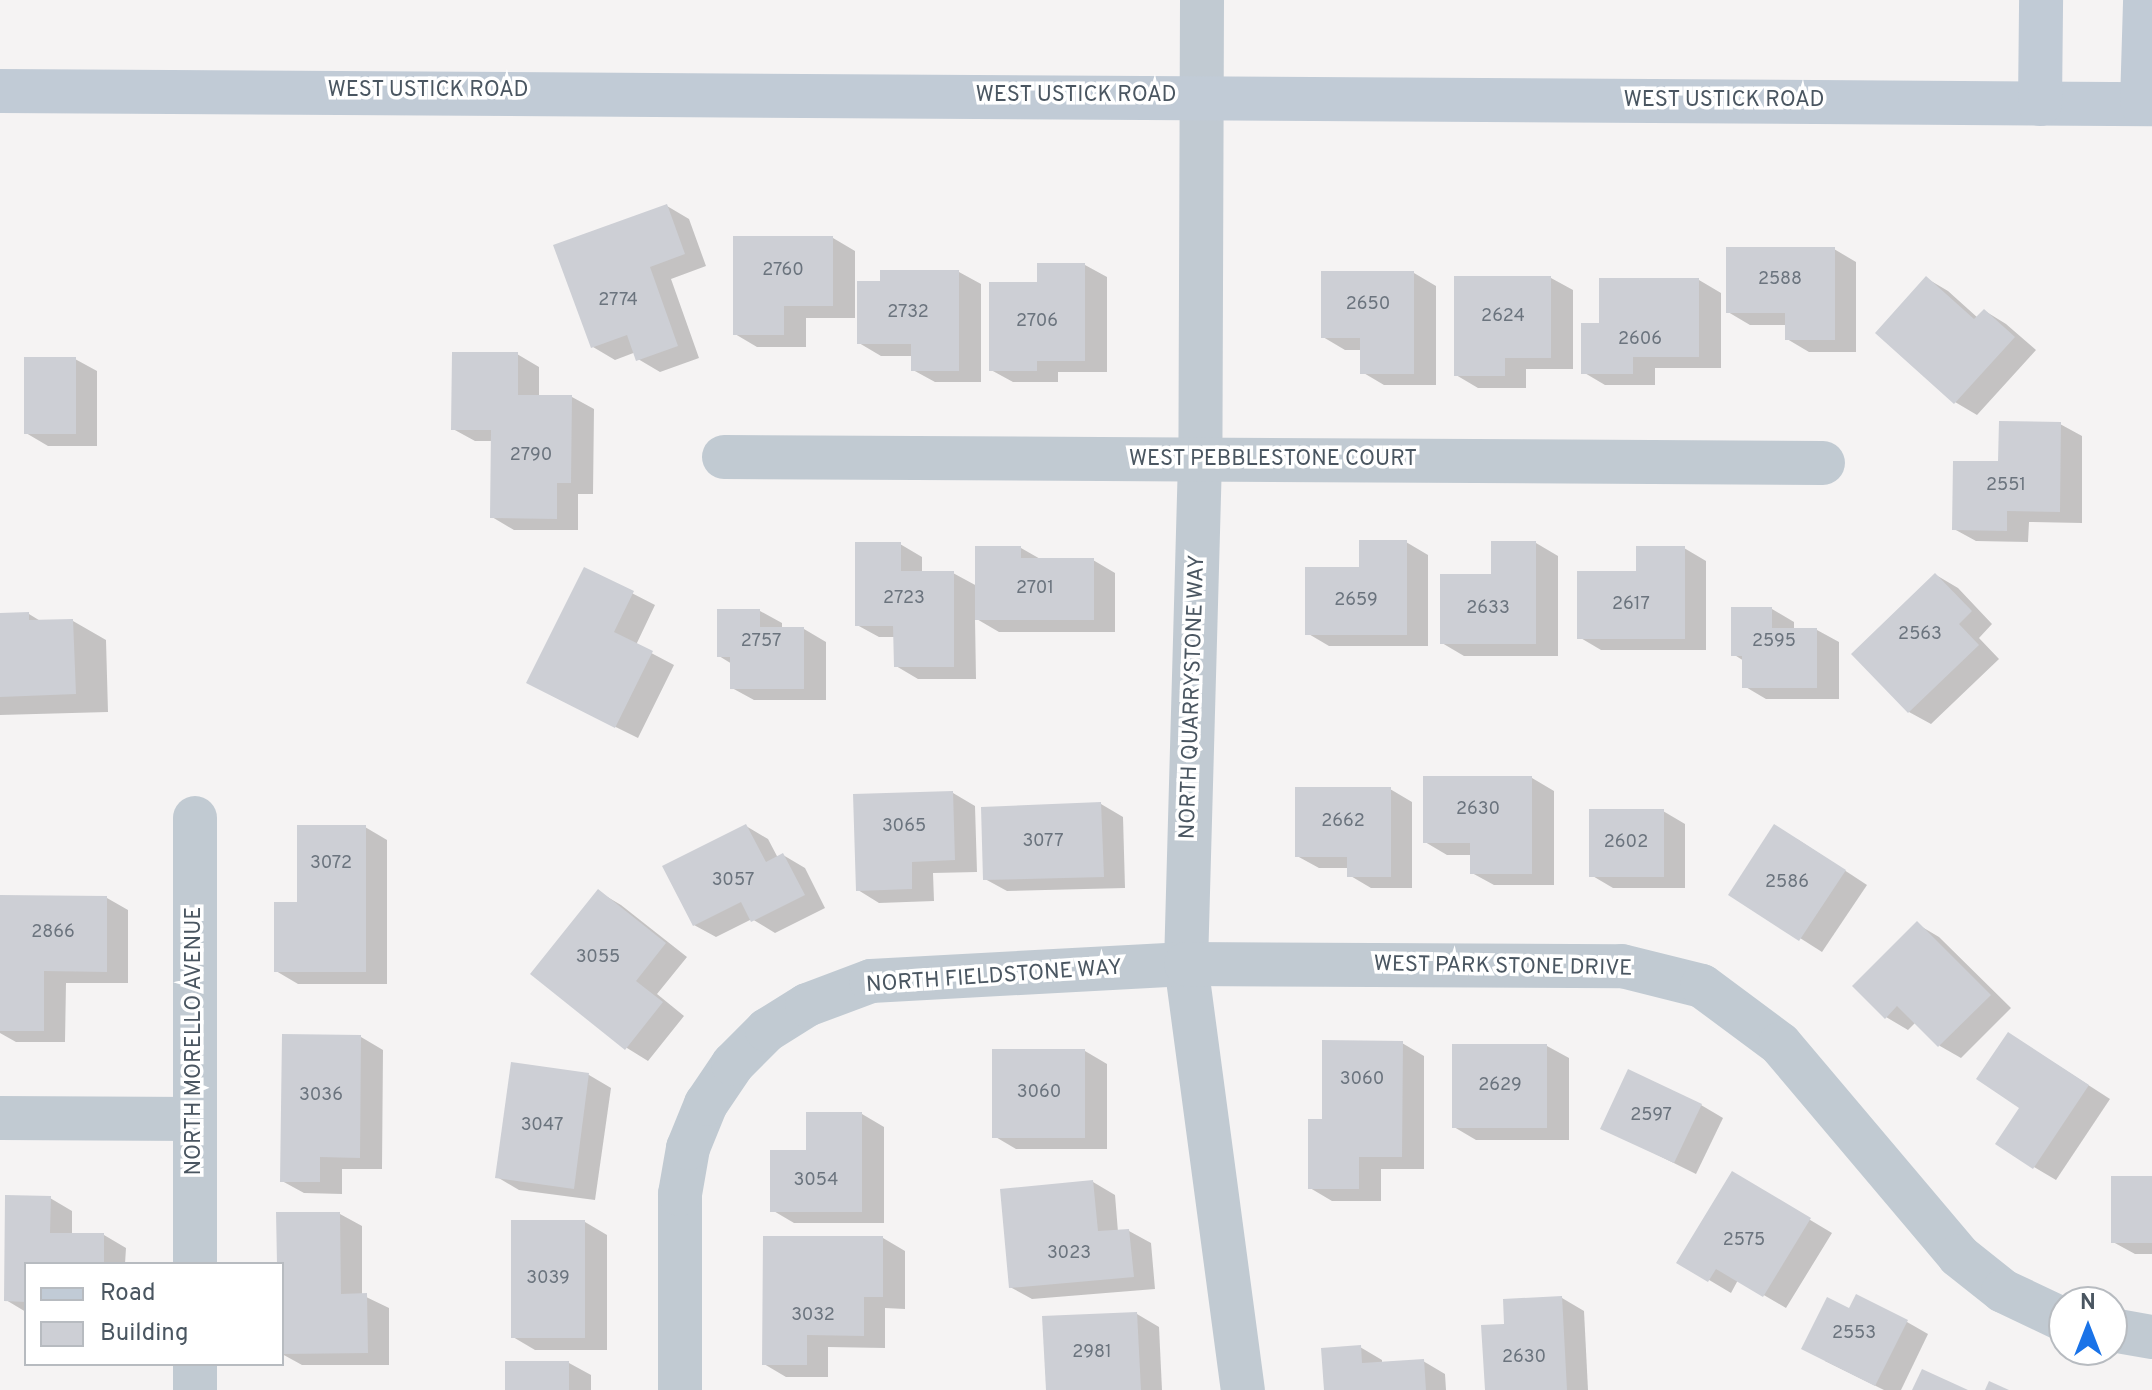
<!DOCTYPE html>
<html>
<head>
<meta charset="utf-8">
<style>
	body { margin:0 }
	#map { position:relative; width:2152px; height:1390px; overflow:hidden; background:#f5f3f3; font-family:Overpass,sans-serif }
	div>[style] { position:absolute }
	.shadow>* { inset:0; background:#0003 }
	.building>* { inset:0; background:#cdcfd5 }
	.street>* { height:44px; margin:-22px; padding:0 22px; transform-origin:22px; border-radius:22px; background:#c1cad2 }
	.secondary>* { height:44px; margin:-22px; padding:0 22px; transform-origin:22px; border-radius:22px; background:#c1cbd6 }
	span { translate:-50% -50%; white-space:nowrap; text-align:center; line-height:1.15; -webkit-text-stroke:7px #fff; paint-order:stroke }
	.number-label { font-size:18px; color:#6b747e }
	.number-label span { -webkit-text-stroke-width:0 }
	.street-label { font-size:22px; color:#4a5661 }
	.legend { position:absolute; left:24px; top:1262px; width:260px; height:104px; box-sizing:border-box; background:#fff; border:2px solid #b7bbc0; margin:0; padding:10px 14px; list-style:none; font-size:24px; color:#4a5661 }
	.legend li { display:flex; align-items:center; gap:16px; height:40px }
	.legend b { width:40px; border:2px solid #b7bbc0 }
	.north { position:absolute; left:2048px; top:1286px; width:80px; height:80px; box-sizing:border-box; background:#fff; border:2px solid #b7bbc0; border-radius:50%; rotate:0deg; font-size:22px; font-weight:700; line-height:32px; text-align:center; color:#4a5661 }
	.north::after { content:''; display:block; margin:auto; width:28px; height:36px; background:#1a73e8; clip-path:polygon(50% 0,100% 100%,50% 72%,0 100%) }
</style>
</head>
<body>
<div id="map">
	<div class="shadow">
		<i style="clip-path:polygon(667px 206px,689px 219px,706px 266px,671px 279px,699px 358px,660px 372px,638px 359px,636px 352px,615px 360px,593px 347px)"></i>
		<i style="clip-path:polygon(833px 238px,855px 251px,855px 318px,806px 318px,806px 347px,757px 347px,735px 334px)"></i>
		<i style="clip-path:polygon(1834px 249px,1856px 262px,1856px 352px,1809px 352px,1787px 339px,1787px 325px,1750px 325px,1728px 312px)"></i>
		<i style="clip-path:polygon(1085px 265px,1107px 277px,1107px 372px,1058px 372px,1058px 382px,1013px 382px,991px 370px,1039px 284px)"></i>
		<i style="clip-path:polygon(959px 272px,981px 284px,981px 382px,935px 382px,913px 370px,913px 356px,881px 356px,859px 343px,882px 283px)"></i>
		<i style="clip-path:polygon(1414px 273px,1436px 286px,1436px 385px,1384px 385px,1362px 372px,1362px 350px,1345px 350px,1323px 337px)"></i>
		<i style="clip-path:polygon(1551px 278px,1573px 290px,1573px 369px,1526px 369px,1526px 388px,1478px 388px,1456px 375px)"></i>
		<i style="clip-path:polygon(1926px 278px,1948px 291px,1978px 318px,1985px 311px,2006px 324px,2036px 350px,1977px 415px,1955px 402px)"></i>
		<i style="clip-path:polygon(1699px 280px,1721px 293px,1721px 368px,1655px 368px,1655px 385px,1605px 385px,1583px 372px,1601px 325px)"></i>
		<i style="clip-path:polygon(517px 354px,539px 367px,539px 397px,572px 397px,594px 409px,593px 494px,578px 494px,578px 530px,514px 530px,492px 517px,493px 441px,475px 441px,453px 429px)"></i>
		<i style="clip-path:polygon(75px 359px,97px 371px,97px 446px,48px 446px,26px 433px)"></i>
		<i style="clip-path:polygon(2060px 424px,2082px 436px,2082px 523px,2029px 522px,2028px 542px,1976px 541px,1954px 529px,2000px 463px)"></i>
		<i style="clip-path:polygon(1406px 542px,1428px 555px,1428px 646px,1329px 646px,1307px 633px,1361px 569px)"></i>
		<i style="clip-path:polygon(1536px 543px,1558px 556px,1558px 656px,1464px 656px,1442px 643px,1493px 576px)"></i>
		<i style="clip-path:polygon(900px 544px,922px 557px,922px 573px,953px 573px,977px 586px,1021px 548px,1042px 560px,1093px 560px,1115px 573px,1115px 632px,999px 632px,975px 618px,976px 679px,918px 679px,896px 666px,895px 637px,879px 637px,857px 625px)"></i>
		<i style="clip-path:polygon(1684px 548px,1706px 561px,1706px 650px,1601px 650px,1579px 637px,1638px 573px)"></i>
		<i style="clip-path:polygon(585px 569px,655px 605px,636px 645px,674px 665px,638px 738px,551px 695px)"></i>
		<i style="clip-path:polygon(1936px 575px,1958px 588px,1992px 624px,1979px 638px,1999px 659px,1931px 724px,1909px 712px,1854px 654px)"></i>
		<i style="clip-path:polygon(1772px 609px,1794px 622px,1794px 630px,1817px 630px,1839px 642px,1839px 699px,1766px 699px,1744px 686px,1744px 661px,1733px 654px)"></i>
		<i style="clip-path:polygon(760px 611px,782px 623px,782px 629px,804px 629px,826px 642px,826px 700px,754px 700px,732px 688px,732px 664px,719px 656px)"></i>
		<i style="clip-path:polygon(29px 614px,42px 622px,73px 621px,106px 640px,108px 712px,0 715px,0 615px)"></i>
		<i style="clip-path:polygon(1532px 778px,1554px 791px,1554px 885px,1494px 885px,1472px 873px,1472px 855px,1447px 855px,1425px 842px)"></i>
		<i style="clip-path:polygon(1390px 789px,1412px 802px,1412px 888px,1371px 888px,1349px 875px,1349px 868px,1319px 868px,1297px 856px)"></i>
		<i style="clip-path:polygon(953px 793px,975px 806px,977px 872px,933px 873px,934px 901px,879px 903px,858px 890px)"></i>
		<i style="clip-path:polygon(1101px 804px,1123px 817px,1125px 888px,1007px 891px,985px 879px)"></i>
		<i style="clip-path:polygon(1663px 811px,1685px 824px,1685px 888px,1613px 888px,1591px 875px)"></i>
		<i style="clip-path:polygon(746px 826px,768px 839px,778px 858px,783px 855px,805px 868px,825px 908px,775px 933px,752px 919px,716px 937px,694px 925px)"></i>
		<i style="clip-path:polygon(365px 827px,387px 840px,387px 984px,298px 984px,276px 971px)"></i>
		<i style="clip-path:polygon(1797px 839px,1867px 885px,1822px 952px,1731px 894px)"></i>
		<i style="clip-path:polygon(599px 892px,621px 905px,687px 957px,657px 994px,684px 1016px,648px 1061px,627px 1048px,533px 973px)"></i>
		<i style="clip-path:polygon(0 897px,107px 898px,128px 910px,128px 983px,66px 983px,65px 1042px,16px 1042px,0 1033px)"></i>
		<i style="clip-path:polygon(1917px 924px,1939px 937px,2011px 1008px,1961px 1058px,1940px 1046px,1916px 1022px,1908px 1030px,1886px 1017px)"></i>
		<i style="clip-path:polygon(2009px 1034px,2110px 1099px,2056px 1180px,2034px 1167px)"></i>
		<i style="clip-path:polygon(361px 1037px,383px 1050px,382px 1169px,342px 1169px,342px 1194px,304px 1193px,282px 1181px)"></i>
		<i style="clip-path:polygon(1402px 1043px,1424px 1056px,1424px 1169px,1381px 1169px,1381px 1201px,1332px 1201px,1310px 1188px,1324px 1121px)"></i>
		<i style="clip-path:polygon(1547px 1046px,1569px 1058px,1569px 1140px,1476px 1140px,1454px 1127px)"></i>
		<i style="clip-path:polygon(1085px 1051px,1107px 1064px,1107px 1149px,1016px 1149px,994px 1136px)"></i>
		<i style="clip-path:polygon(513px 1064px,589px 1075px,611px 1088px,595px 1200px,519px 1190px,497px 1177px)"></i>
		<i style="clip-path:polygon(1701px 1105px,1723px 1118px,1696px 1174px,1603px 1128px)"></i>
		<i style="clip-path:polygon(862px 1114px,884px 1127px,884px 1223px,794px 1223px,772px 1210px,808px 1152px)"></i>
		<i style="clip-path:polygon(2152px 1152px,2152px 1254px,2135px 1254px,2113px 1242px,2152px 1178px)"></i>
		<i style="clip-path:polygon(1733px 1174px,1832px 1233px,1786px 1308px,1738px 1280px,1731px 1293px,1679px 1262px)"></i>
		<i style="clip-path:polygon(1093px 1182px,1115px 1195px,1118px 1232px,1129px 1231px,1151px 1243px,1155px 1289px,1032px 1299px,1010px 1287px)"></i>
		<i style="clip-path:polygon(50px 1198px,72px 1211px,72px 1235px,104px 1235px,126px 1248px,125px 1264px,26px 1264px,26px 1312px,6px 1300px)"></i>
		<i style="clip-path:polygon(340px 1214px,362px 1226px,362px 1295px,389px 1308px,389px 1365px,302px 1365px,282px 1354px,282px 1264px,279px 1264px)"></i>
		<i style="clip-path:polygon(585px 1222px,607px 1235px,607px 1350px,535px 1350px,513px 1337px)"></i>
		<i style="clip-path:polygon(883px 1238px,905px 1251px,905px 1309px,885px 1308px,885px 1348px,828px 1347px,828px 1377px,786px 1377px,764px 1364px)"></i>
		<i style="clip-path:polygon(1562px 1298px,1584px 1311px,1588px 1390px,1487px 1390px,1506px 1326px)"></i>
		<i style="clip-path:polygon(1850px 1311px,1907px 1322px,1928px 1334px,1901px 1390px,1884px 1390px,1825px 1361px)"></i>
		<i style="clip-path:polygon(1137px 1314px,1159px 1327px,1162px 1390px,1048px 1390px)"></i>
		<i style="clip-path:polygon(1360px 1347px,1382px 1360px,1382px 1363px,1423px 1361px,1445px 1374px,1446px 1390px,1326px 1390px)"></i>
		<i style="clip-path:polygon(569px 1363px,591px 1375px,591px 1390px,507px 1390px)"></i>
	</div>
	<div class="building">
		<i style="clip-path:polygon(667px 204px,685px 254px,650px 267px,678px 346px,636px 361px,627px 335px,591px 348px,553px 245px)"></i>
		<i style="clip-path:polygon(733px 236px,833px 236px,833px 306px,784px 306px,784px 335px,733px 335px)"></i>
		<i style="clip-path:polygon(1726px 247px,1835px 247px,1835px 340px,1785px 340px,1785px 313px,1726px 313px)"></i>
		<i style="clip-path:polygon(1037px 263px,1085px 263px,1085px 361px,1037px 361px,1037px 371px,989px 371px,989px 282px,1037px 282px)"></i>
		<i style="clip-path:polygon(880px 270px,959px 270px,959px 371px,911px 371px,911px 344px,857px 344px,857px 281px,880px 281px)"></i>
		<i style="clip-path:polygon(1321px 271px,1414px 271px,1414px 374px,1360px 374px,1360px 338px,1321px 338px)"></i>
		<i style="clip-path:polygon(1454px 276px,1551px 276px,1551px 358px,1505px 358px,1505px 376px,1454px 376px)"></i>
		<i style="clip-path:polygon(1926px 276px,1974px 319px,1984px 309px,2015px 337px,1954px 404px,1875px 333px)"></i>
		<i style="clip-path:polygon(1599px 278px,1699px 278px,1699px 357px,1633px 357px,1633px 374px,1581px 374px,1581px 323px,1599px 323px)"></i>
		<i style="clip-path:polygon(452px 352px,518px 352px,518px 395px,572px 395px,571px 483px,557px 483px,557px 519px,490px 518px,491px 430px,451px 430px)"></i>
		<i style="clip-path:polygon(24px 357px,76px 357px,76px 434px,24px 434px)"></i>
		<i style="clip-path:polygon(1999px 421px,2061px 422px,2060px 512px,2007px 511px,2007px 531px,1952px 530px,1953px 461px,1998px 461px)"></i>
		<i style="clip-path:polygon(1359px 540px,1407px 540px,1407px 635px,1305px 635px,1305px 567px,1359px 567px)"></i>
		<i style="clip-path:polygon(1491px 541px,1536px 541px,1536px 644px,1440px 644px,1440px 574px,1491px 574px)"></i>
		<i style="clip-path:polygon(855px 542px,901px 542px,901px 571px,954px 571px,954px 667px,894px 667px,893px 626px,855px 626px)"></i>
		<i style="clip-path:polygon(975px 546px,1021px 546px,1021px 558px,1094px 558px,1094px 620px,975px 620px)"></i>
		<i style="clip-path:polygon(1636px 546px,1685px 546px,1685px 639px,1577px 639px,1577px 571px,1636px 571px)"></i>
		<i style="clip-path:polygon(584px 567px,634px 591px,614px 632px,653px 651px,615px 728px,526px 683px)"></i>
		<i style="clip-path:polygon(1935px 573px,1972px 611px,1959px 624px,1979px 645px,1908px 713px,1851px 654px)"></i>
		<i style="clip-path:polygon(1731px 607px,1772px 607px,1772px 628px,1817px 628px,1817px 688px,1742px 688px,1742px 656px,1731px 656px)"></i>
		<i style="clip-path:polygon(717px 609px,760px 609px,760px 627px,804px 627px,804px 689px,730px 689px,730px 657px,717px 657px)"></i>
		<i style="clip-path:polygon(29px 612px,29px 620px,73px 619px,76px 694px,0 697px,0 613px)"></i>
		<i style="clip-path:polygon(1423px 776px,1532px 776px,1532px 874px,1470px 874px,1470px 843px,1423px 843px)"></i>
		<i style="clip-path:polygon(1295px 787px,1391px 787px,1391px 877px,1347px 877px,1347px 857px,1295px 857px)"></i>
		<i style="clip-path:polygon(953px 791px,955px 860px,912px 862px,912px 889px,856px 891px,853px 794px)"></i>
		<i style="clip-path:polygon(1101px 802px,1104px 877px,983px 880px,981px 807px)"></i>
		<i style="clip-path:polygon(1589px 809px,1664px 809px,1664px 877px,1589px 877px)"></i>
		<i style="clip-path:polygon(746px 824px,766px 862px,783px 853px,805px 895px,751px 922px,741px 902px,693px 926px,662px 866px)"></i>
		<i style="clip-path:polygon(1774px 824px,1846px 870px,1799px 941px,1728px 895px)"></i>
		<i style="clip-path:polygon(297px 825px,366px 825px,366px 972px,274px 972px,274px 902px,297px 902px)"></i>
		<i style="clip-path:polygon(598px 889px,666px 943px,636px 981px,663px 1002px,625px 1050px,530px 974px)"></i>
		<i style="clip-path:polygon(0 895px,107px 896px,107px 972px,44px 971px,44px 1031px,0 1031px)"></i>
		<i style="clip-path:polygon(1917px 921px,1991px 995px,1938px 1047px,1897px 1006px,1885px 1019px,1852px 986px)"></i>
		<i style="clip-path:polygon(2008px 1032px,2089px 1085px,2033px 1169px,1995px 1144px,2019px 1108px,1976px 1079px)"></i>
		<i style="clip-path:polygon(282px 1034px,361px 1035px,360px 1158px,320px 1157px,320px 1182px,280px 1182px)"></i>
		<i style="clip-path:polygon(1322px 1040px,1403px 1041px,1402px 1157px,1359px 1157px,1359px 1189px,1308px 1189px,1308px 1119px,1322px 1119px)"></i>
		<i style="clip-path:polygon(1452px 1044px,1547px 1044px,1547px 1128px,1452px 1128px)"></i>
		<i style="clip-path:polygon(992px 1049px,1085px 1049px,1085px 1138px,992px 1138px)"></i>
		<i style="clip-path:polygon(511px 1062px,589px 1073px,574px 1189px,495px 1178px)"></i>
		<i style="clip-path:polygon(1628px 1069px,1702px 1104px,1674px 1163px,1600px 1129px)"></i>
		<i style="clip-path:polygon(806px 1112px,862px 1112px,862px 1212px,770px 1212px,770px 1150px,806px 1150px)"></i>
		<i style="clip-path:polygon(1732px 1171px,1811px 1218px,1763px 1297px,1716px 1269px,1708px 1282px,1676px 1263px)"></i>
		<i style="clip-path:polygon(2111px 1176px,2152px 1176px,2152px 1243px,2111px 1243px)"></i>
		<i style="clip-path:polygon(1093px 1180px,1098px 1231px,1129px 1229px,1134px 1277px,1009px 1288px,1000px 1189px)"></i>
		<i style="clip-path:polygon(5px 1195px,51px 1196px,50px 1233px,104px 1233px,104px 1264px,26px 1264px,26px 1302px,4px 1301px)"></i>
		<i style="clip-path:polygon(276px 1212px,340px 1212px,341px 1294px,367px 1293px,368px 1353px,282px 1354px,282px 1264px,277px 1264px)"></i>
		<i style="clip-path:polygon(511px 1220px,585px 1220px,585px 1338px,511px 1338px)"></i>
		<i style="clip-path:polygon(763px 1236px,883px 1236px,883px 1297px,864px 1297px,864px 1336px,807px 1335px,807px 1365px,762px 1365px)"></i>
		<i style="clip-path:polygon(1856px 1294px,1908px 1320px,1875px 1386px,1801px 1349px,1827px 1297px,1849px 1308px)"></i>
		<i style="clip-path:polygon(1562px 1296px,1567px 1390px,1485px 1390px,1481px 1325px,1504px 1324px,1503px 1299px)"></i>
		<i style="clip-path:polygon(1137px 1312px,1141px 1390px,1046px 1390px,1042px 1316px)"></i>
		<i style="clip-path:polygon(1361px 1345px,1362px 1363px,1424px 1359px,1426px 1390px,1324px 1390px,1321px 1348px)"></i>
		<i style="clip-path:polygon(505px 1361px,569px 1361px,569px 1390px,505px 1390px)"></i>
		<i style="clip-path:polygon(1922px 1369px,1968px 1390px,1912px 1390px)"></i>
		<i style="clip-path:polygon(1989px 1381px,2009px 1390px,1985px 1390px)"></i>
	</div>
	<div class="street">
		<i style="left:1202px;top:0;width:460px;rotate:90.2deg"></i>
		<i style="left:1200px;top:460px;width:504px;rotate:91.59deg"></i>
		<i style="left:1186px;top:964px;width:430px;rotate:82.4deg"></i>
		<i style="left:724px;top:457px;width:1099px;rotate:0.31deg"></i>
		<i style="left:0;top:1118px;width:195px;rotate:0.3deg"></i>
		<i style="left:195px;top:1264px;width:446px;rotate:-90deg"></i>
		<i style="left:2112px;top:1330px;width:41px;rotate:9.9deg"></i>
		<i style="left:195px;top:1390px;width:26px;rotate:-90deg"></i>
		<i style="left:680px;top:1390px;width:196px;rotate:-90deg"></i>
		<i style="left:680px;top:1194px;width:47px;rotate:-80.1deg"></i>
		<i style="left:688px;top:1148px;width:48px;rotate:-67.8deg"></i>
		<i style="left:706px;top:1104px;width:48px;rotate:-56deg"></i>
		<i style="left:733px;top:1064px;width:48px;rotate:-45deg"></i>
		<i style="left:767px;top:1030px;width:47px;rotate:-32deg"></i>
		<i style="left:807px;top:1005px;width:68px;rotate:-20.6deg"></i>
		<i style="left:871px;top:981px;width:315px;rotate:-3.1deg"></i>
		<i style="left:1186px;top:964px;width:436px;rotate:0.3deg"></i>
		<i style="left:1622px;top:966px;width:82px;rotate:14deg"></i>
		<i style="left:1702px;top:986px;width:97px;rotate:36.6deg"></i>
		<i style="left:1780px;top:1044px;width:277px;rotate:49.8deg"></i>
		<i style="left:1959px;top:1256px;width:56px;rotate:38.5deg"></i>
		<i style="left:2003px;top:1291px;width:68px;rotate:25.4deg"></i>
	</div>
	<div class="secondary">
		<i style="left:0;top:91px;width:2152px;rotate:0.35deg"></i>
		<i style="left:2040px;top:104px;width:104px;rotate:-89.4deg"></i>
		<i style="left:2142px;top:104px;width:104px;rotate:-88.3deg"></i>
	</div>
	<div class="number-label">
		<span style="left:783px;top:271px">2760</span>
		<span style="left:1780px;top:280px">2588</span>
		<span style="left:618px;top:301px">2774</span>
		<span style="left:1368px;top:305px">2650</span>
		<span style="left:908px;top:313px">2732</span>
		<span style="left:1503px;top:317px">2624</span>
		<span style="left:1037px;top:322px">2706</span>
		<span style="left:1640px;top:340px">2606</span>
		<span style="left:531px;top:456px">2790</span>
		<span style="left:2006px;top:486px">2551</span>
		<span style="left:1035px;top:589px">2701</span>
		<span style="left:904px;top:599px">2723</span>
		<span style="left:1356px;top:601px">2659</span>
		<span style="left:1631px;top:605px">2617</span>
		<span style="left:1488px;top:609px">2633</span>
		<span style="left:1920px;top:635px">2563</span>
		<span style="left:761px;top:642px">2757</span>
		<span style="left:1774px;top:642px">2595</span>
		<span style="left:1478px;top:810px">2630</span>
		<span style="left:1343px;top:822px">2662</span>
		<span style="left:904px;top:827px">3065</span>
		<span style="left:1043px;top:842px">3077</span>
		<span style="left:1626px;top:843px">2602</span>
		<span style="left:331px;top:864px">3072</span>
		<span style="left:733px;top:881px">3057</span>
		<span style="left:1787px;top:883px">2586</span>
		<span style="left:53px;top:933px">2866</span>
		<span style="left:598px;top:958px">3055</span>
		<span style="left:1362px;top:1080px">3060</span>
		<span style="left:1500px;top:1086px">2629</span>
		<span style="left:1039px;top:1093px">3060</span>
		<span style="left:321px;top:1096px">3036</span>
		<span style="left:1651px;top:1116px">2597</span>
		<span style="left:542px;top:1126px">3047</span>
		<span style="left:816px;top:1181px">3054</span>
		<span style="left:1744px;top:1241px">2575</span>
		<span style="left:1069px;top:1254px">3023</span>
		<span style="left:548px;top:1279px">3039</span>
		<span style="left:813px;top:1316px">3032</span>
		<span style="left:1854px;top:1334px">2553</span>
		<span style="left:1092px;top:1353px">2981</span>
		<span style="left:1524px;top:1358px">2630</span>
	</div>
	<div class="street-label">
		<span style="left:428px;top:91px">WEST USTICK ROAD</span>
		<span style="left:1076px;top:96px">WEST USTICK ROAD</span>
		<span style="left:1724px;top:101px">WEST USTICK ROAD</span>
		<span style="left:1273px;top:460px">WEST PEBBLESTONE COURT</span>
		<span style="left:1193px;top:697px;rotate:-88deg">NORTH QUARRYSTONE WAY</span>
		<span style="left:1503px;top:967px;rotate:1deg">WEST PARK STONE DRIVE</span>
		<span style="left:994px;top:977px;rotate:-4deg">NORTH FIELDSTONE WAY</span>
		<span style="left:195px;top:1041px;rotate:-90deg">NORTH MORELLO AVENUE</span>
	</div>
	<ul class="legend">
	<li><b style="height:10px;background:#c1cbd6"></b>Road</li>
	<li><b style="height:22px;background:#cdcfd5"></b>Building</li>
	</ul>
	<div class="north">N</div>
</div>
</body>
</html>
